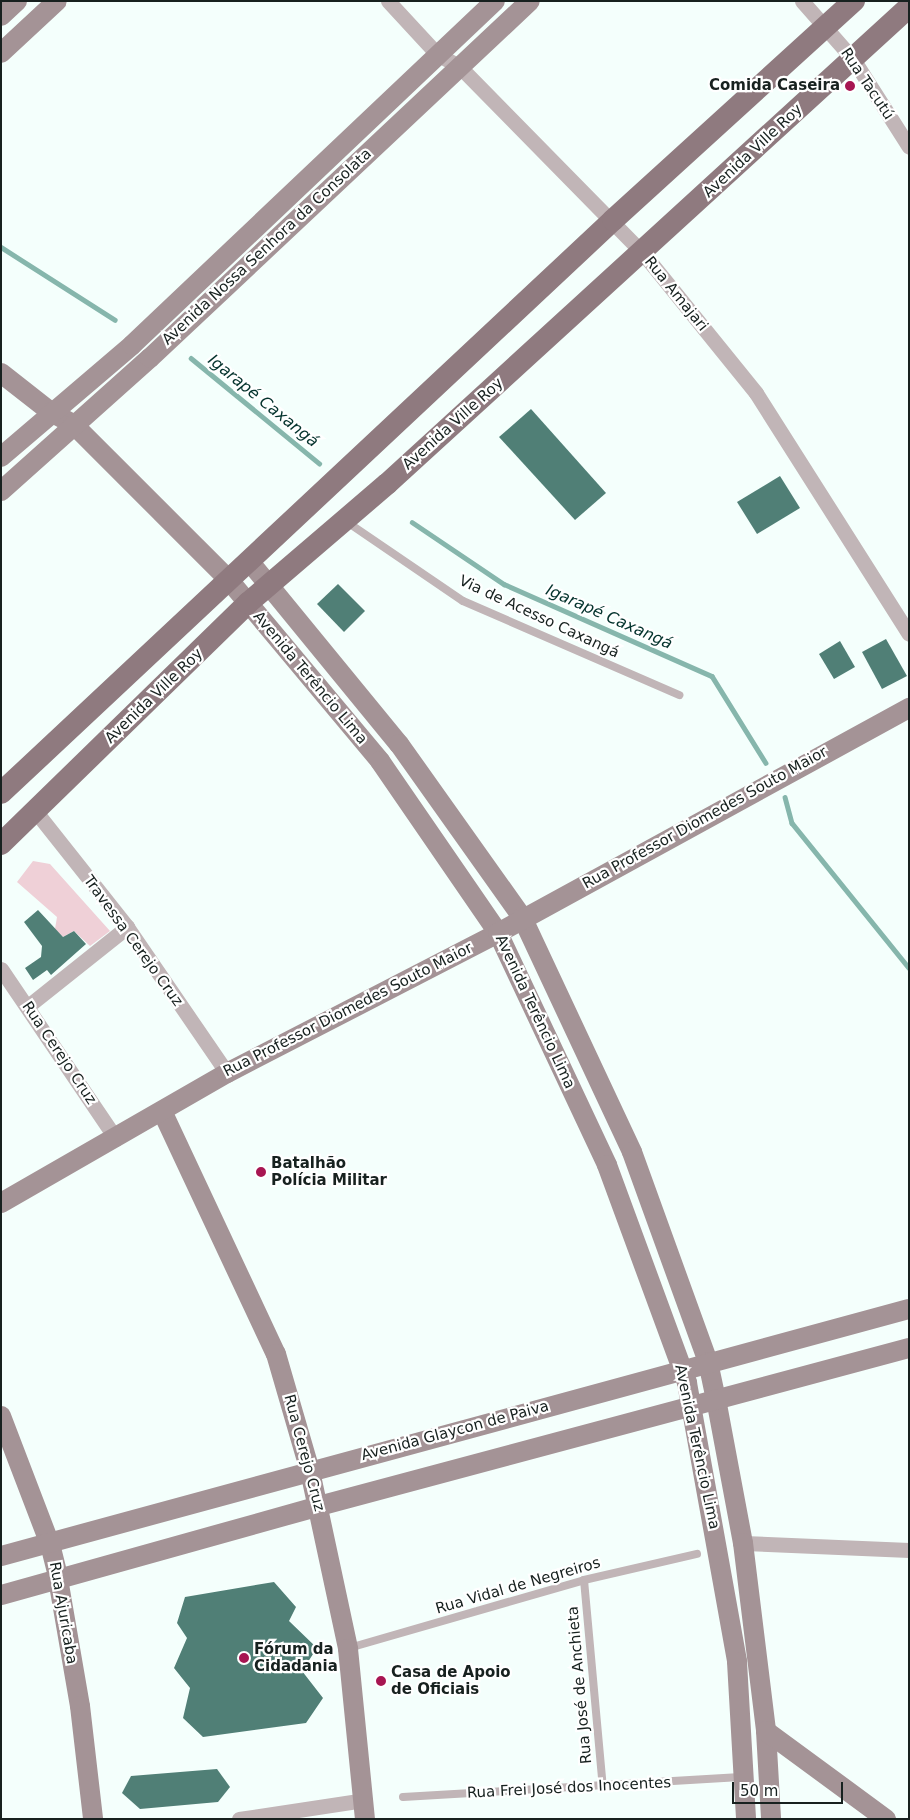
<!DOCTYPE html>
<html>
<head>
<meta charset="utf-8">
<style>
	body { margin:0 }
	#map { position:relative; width:910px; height:1820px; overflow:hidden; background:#f4fffc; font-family:"DejaVu Sans",sans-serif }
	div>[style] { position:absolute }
	.green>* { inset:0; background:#efd0d7 }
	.stream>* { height:4.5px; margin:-2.25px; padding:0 2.25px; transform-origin:2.25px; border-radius:2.25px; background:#86b6ac }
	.building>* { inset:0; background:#507f76 }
	.lane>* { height:8px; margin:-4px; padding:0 4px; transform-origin:4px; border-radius:4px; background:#c1b5b7 }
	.street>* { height:15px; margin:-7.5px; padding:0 7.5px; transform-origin:7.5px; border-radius:7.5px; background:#c1b5b7 }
	.secondary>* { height:20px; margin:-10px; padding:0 10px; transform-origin:10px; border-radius:10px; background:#a49396 }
	.primary>* { height:22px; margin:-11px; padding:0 11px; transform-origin:11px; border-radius:11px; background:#8f7a7f }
	.dots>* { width:14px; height:14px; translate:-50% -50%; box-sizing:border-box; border:2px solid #fff; border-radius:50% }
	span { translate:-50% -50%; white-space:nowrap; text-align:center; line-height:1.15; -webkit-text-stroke:4.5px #fff; paint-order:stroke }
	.street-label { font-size:15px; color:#17211f }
	.poi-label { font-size:15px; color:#17211f; font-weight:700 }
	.right { translate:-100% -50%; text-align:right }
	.left { translate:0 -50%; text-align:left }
	.water-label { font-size:16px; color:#03322c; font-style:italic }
	.frame { position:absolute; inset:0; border:2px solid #17211f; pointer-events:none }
	.scale { position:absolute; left:732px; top:1782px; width:111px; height:22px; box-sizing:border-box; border:2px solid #17211f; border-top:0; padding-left:6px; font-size:15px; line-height:18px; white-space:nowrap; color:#17211f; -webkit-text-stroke:4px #fff; paint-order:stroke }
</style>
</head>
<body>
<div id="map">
	<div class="green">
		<i style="clip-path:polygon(33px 861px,50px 864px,110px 931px,90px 946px,74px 931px,63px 937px,55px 929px,57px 917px,17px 882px)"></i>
	</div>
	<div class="stream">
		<i style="left:1px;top:247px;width:135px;rotate:32.6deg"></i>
		<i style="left:191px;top:358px;width:166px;rotate:39.4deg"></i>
		<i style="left:412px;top:522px;width:111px;rotate:34deg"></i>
		<i style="left:504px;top:584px;width:227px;rotate:23.9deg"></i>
		<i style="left:712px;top:676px;width:102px;rotate:58.2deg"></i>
		<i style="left:785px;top:797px;width:27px;rotate:75deg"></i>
		<i style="left:792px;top:823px;width:186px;rotate:51.1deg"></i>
	</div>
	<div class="building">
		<i style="clip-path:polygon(531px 409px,606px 493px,575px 520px,499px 437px)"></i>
		<i style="clip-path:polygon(780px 476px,800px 508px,757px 534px,737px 502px)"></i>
		<i style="clip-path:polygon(338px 584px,365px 611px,344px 632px,317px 604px)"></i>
		<i style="clip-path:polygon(886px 639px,907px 676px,882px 689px,862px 652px)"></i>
		<i style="clip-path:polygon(840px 641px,855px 667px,834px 679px,819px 654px)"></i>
		<i style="clip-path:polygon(38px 910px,63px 937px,74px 931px,86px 944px,51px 975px,47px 970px,33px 980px,25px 968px,41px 957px,42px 946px,24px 922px)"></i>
		<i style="clip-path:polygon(274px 1582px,296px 1607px,289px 1621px,317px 1648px,302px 1671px,323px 1698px,306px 1723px,203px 1737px,183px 1718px,190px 1688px,174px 1668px,187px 1638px,177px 1623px,185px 1597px)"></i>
		<i style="clip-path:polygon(217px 1769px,230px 1787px,218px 1802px,140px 1809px,122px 1793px,131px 1776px)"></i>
	</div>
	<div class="lane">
		<i style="left:347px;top:522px;width:140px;rotate:34.3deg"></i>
		<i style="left:463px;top:601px;width:236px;rotate:23.5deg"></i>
		<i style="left:584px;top:1580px;width:208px;rotate:84.8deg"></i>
		<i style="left:349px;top:1648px;width:245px;rotate:-16.1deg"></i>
		<i style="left:584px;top:1580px;width:116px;rotate:-13deg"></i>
		<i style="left:403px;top:1797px;width:334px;rotate:-3.4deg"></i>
	</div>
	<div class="street">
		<i style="left:388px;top:1px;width:72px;rotate:47.2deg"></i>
		<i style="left:437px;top:54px;width:25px;rotate:29deg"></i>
		<i style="left:459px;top:66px;width:261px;rotate:45.5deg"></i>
		<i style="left:642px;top:252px;width:181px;rotate:51deg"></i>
		<i style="left:756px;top:393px;width:285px;rotate:57.6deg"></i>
		<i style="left:802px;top:1px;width:77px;rotate:48.7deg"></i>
		<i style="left:853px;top:59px;width:104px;rotate:57.5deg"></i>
		<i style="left:36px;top:812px;width:147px;rotate:51.6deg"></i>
		<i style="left:127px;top:927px;width:177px;rotate:55.6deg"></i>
		<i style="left:1px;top:969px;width:205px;rotate:55.9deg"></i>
		<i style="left:28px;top:1006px;width:127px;rotate:-38.6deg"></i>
		<i style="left:743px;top:1543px;width:166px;rotate:2.4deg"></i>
		<i style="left:239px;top:1819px;width:126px;rotate:-8.6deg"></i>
	</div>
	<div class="secondary">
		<i style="left:1px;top:16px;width:22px;rotate:-43deg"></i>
		<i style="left:1px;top:53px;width:76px;rotate:-42.9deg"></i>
		<i style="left:1px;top:373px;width:63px;rotate:38deg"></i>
		<i style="left:51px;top:412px;width:25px;rotate:29deg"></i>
		<i style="left:73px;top:424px;width:219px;rotate:45deg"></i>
		<i style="left:228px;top:579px;width:237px;rotate:50.1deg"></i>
		<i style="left:380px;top:761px;width:209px;rotate:55.5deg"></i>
		<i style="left:498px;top:933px;width:256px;rotate:64.8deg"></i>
		<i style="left:607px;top:1165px;width:232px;rotate:69.8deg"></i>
		<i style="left:687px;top:1383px;width:283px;rotate:79.8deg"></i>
		<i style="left:737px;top:1662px;width:157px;rotate:86.7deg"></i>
		<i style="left:1px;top:457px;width:172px;rotate:-40.5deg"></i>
		<i style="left:132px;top:345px;width:500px;rotate:-43.46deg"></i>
		<i style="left:1px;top:491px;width:200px;rotate:-41.8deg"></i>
		<i style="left:150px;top:358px;width:521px;rotate:-43.21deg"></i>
		<i style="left:249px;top:561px;width:237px;rotate:50.7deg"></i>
		<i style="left:399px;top:744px;width:212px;rotate:54.6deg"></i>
		<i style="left:522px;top:917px;width:259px;rotate:64.9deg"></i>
		<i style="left:632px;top:1152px;width:223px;rotate:70.1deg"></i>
		<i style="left:708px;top:1362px;width:38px;rotate:78deg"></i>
		<i style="left:716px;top:1399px;width:147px;rotate:79.4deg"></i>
		<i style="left:743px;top:1543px;width:189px;rotate:83deg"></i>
		<i style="left:766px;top:1731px;width:88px;rotate:86.7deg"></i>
		<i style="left:162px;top:1111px;width:268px;rotate:64.9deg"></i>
		<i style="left:276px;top:1354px;width:122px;rotate:73.8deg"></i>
		<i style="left:310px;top:1471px;width:182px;rotate:77.9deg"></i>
		<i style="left:348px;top:1649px;width:171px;rotate:84.3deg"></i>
		<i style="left:1px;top:1203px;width:261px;rotate:-29.9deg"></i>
		<i style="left:227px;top:1073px;width:305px;rotate:-27.3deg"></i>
		<i style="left:498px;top:933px;width:469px;rotate:-28.7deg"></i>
		<i style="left:1px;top:1416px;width:137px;rotate:69.1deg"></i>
		<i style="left:50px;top:1544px;width:30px;rotate:76deg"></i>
		<i style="left:57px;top:1573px;width:135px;rotate:80.2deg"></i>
		<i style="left:80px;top:1706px;width:114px;rotate:83.4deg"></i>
		<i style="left:1px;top:1556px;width:941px;rotate:-15.22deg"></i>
		<i style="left:1px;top:1595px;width:330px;rotate:-15.6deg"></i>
		<i style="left:319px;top:1506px;width:611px;rotate:-14.99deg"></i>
		<i style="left:766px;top:1731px;width:149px;rotate:36.3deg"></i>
	</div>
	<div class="primary">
		<i style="left:1px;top:793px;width:838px;rotate:-43.11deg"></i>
		<i style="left:613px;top:220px;width:326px;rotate:-42.3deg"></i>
		<i style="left:1px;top:844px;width:345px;rotate:-44.3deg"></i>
		<i style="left:248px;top:603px;width:183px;rotate:-40.6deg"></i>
		<i style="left:387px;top:484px;width:707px;rotate:-42.42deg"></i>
	</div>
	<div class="dots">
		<i style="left:850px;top:86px;background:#a71652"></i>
		<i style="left:261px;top:1172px;background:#a71652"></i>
		<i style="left:244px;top:1658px;background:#a71652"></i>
		<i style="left:381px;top:1681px;background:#a71652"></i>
	</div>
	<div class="street-label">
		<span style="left:867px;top:84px;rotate:56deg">Rua Tacutú</span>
		<span style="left:753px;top:151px;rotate:-43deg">Avenida Ville Roy</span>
		<span style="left:267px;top:247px;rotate:-43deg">Avenida Nossa Senhora da Consolata</span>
		<span style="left:676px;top:294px;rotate:51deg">Rua Amajari</span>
		<span style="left:453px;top:424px;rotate:-42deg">Avenida Ville Roy</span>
		<span style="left:539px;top:617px;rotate:25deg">Via de Acesso Caxangá</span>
		<span style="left:310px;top:678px;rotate:50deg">Avenida Terêncio Lima</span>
		<span style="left:154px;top:696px;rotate:-44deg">Avenida Ville Roy</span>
		<span style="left:705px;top:818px;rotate:-29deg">Rua Professor Diomedes Souto Maior</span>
		<span style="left:133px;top:941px;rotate:54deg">Travessa Cerejo Cruz</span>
		<span style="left:348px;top:1010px;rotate:-27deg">Rua Professor Diomedes Souto Maior</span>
		<span style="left:535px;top:1012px;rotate:65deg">Avenida Terêncio Lima</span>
		<span style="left:59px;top:1053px;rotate:56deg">Rua Cerejo Cruz</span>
		<span style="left:455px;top:1431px;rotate:-15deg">Avenida Glaycon de Paiva</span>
		<span style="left:697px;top:1447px;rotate:78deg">Avenida Terêncio Lima</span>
		<span style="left:304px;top:1453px;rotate:75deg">Rua Cerejo Cruz</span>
		<span style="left:518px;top:1586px;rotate:-16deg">Rua Vidal de Negreiros</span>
		<span style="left:63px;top:1613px;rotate:80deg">Rua Ajuricaba</span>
		<span style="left:580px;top:1685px;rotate:-95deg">Rua José de Anchieta</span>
		<span style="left:569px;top:1788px;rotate:-3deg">Rua Frei José dos Inocentes</span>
	</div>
	<div class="poi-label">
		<span class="right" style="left:840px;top:86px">Comida Caseira</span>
		<span class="left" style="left:271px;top:1172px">Batalhão<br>Polícia Militar</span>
		<span class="left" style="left:254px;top:1658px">Fórum da<br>Cidadania</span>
		<span class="left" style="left:391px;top:1681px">Casa de Apoio<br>de Oficiais</span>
	</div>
	<div class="water-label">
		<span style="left:263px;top:401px;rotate:39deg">Igarapé Caxangá</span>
		<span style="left:609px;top:617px;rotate:24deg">Igarapé Caxangá</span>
	</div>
	<div class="frame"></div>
	<div class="scale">50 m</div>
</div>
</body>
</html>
